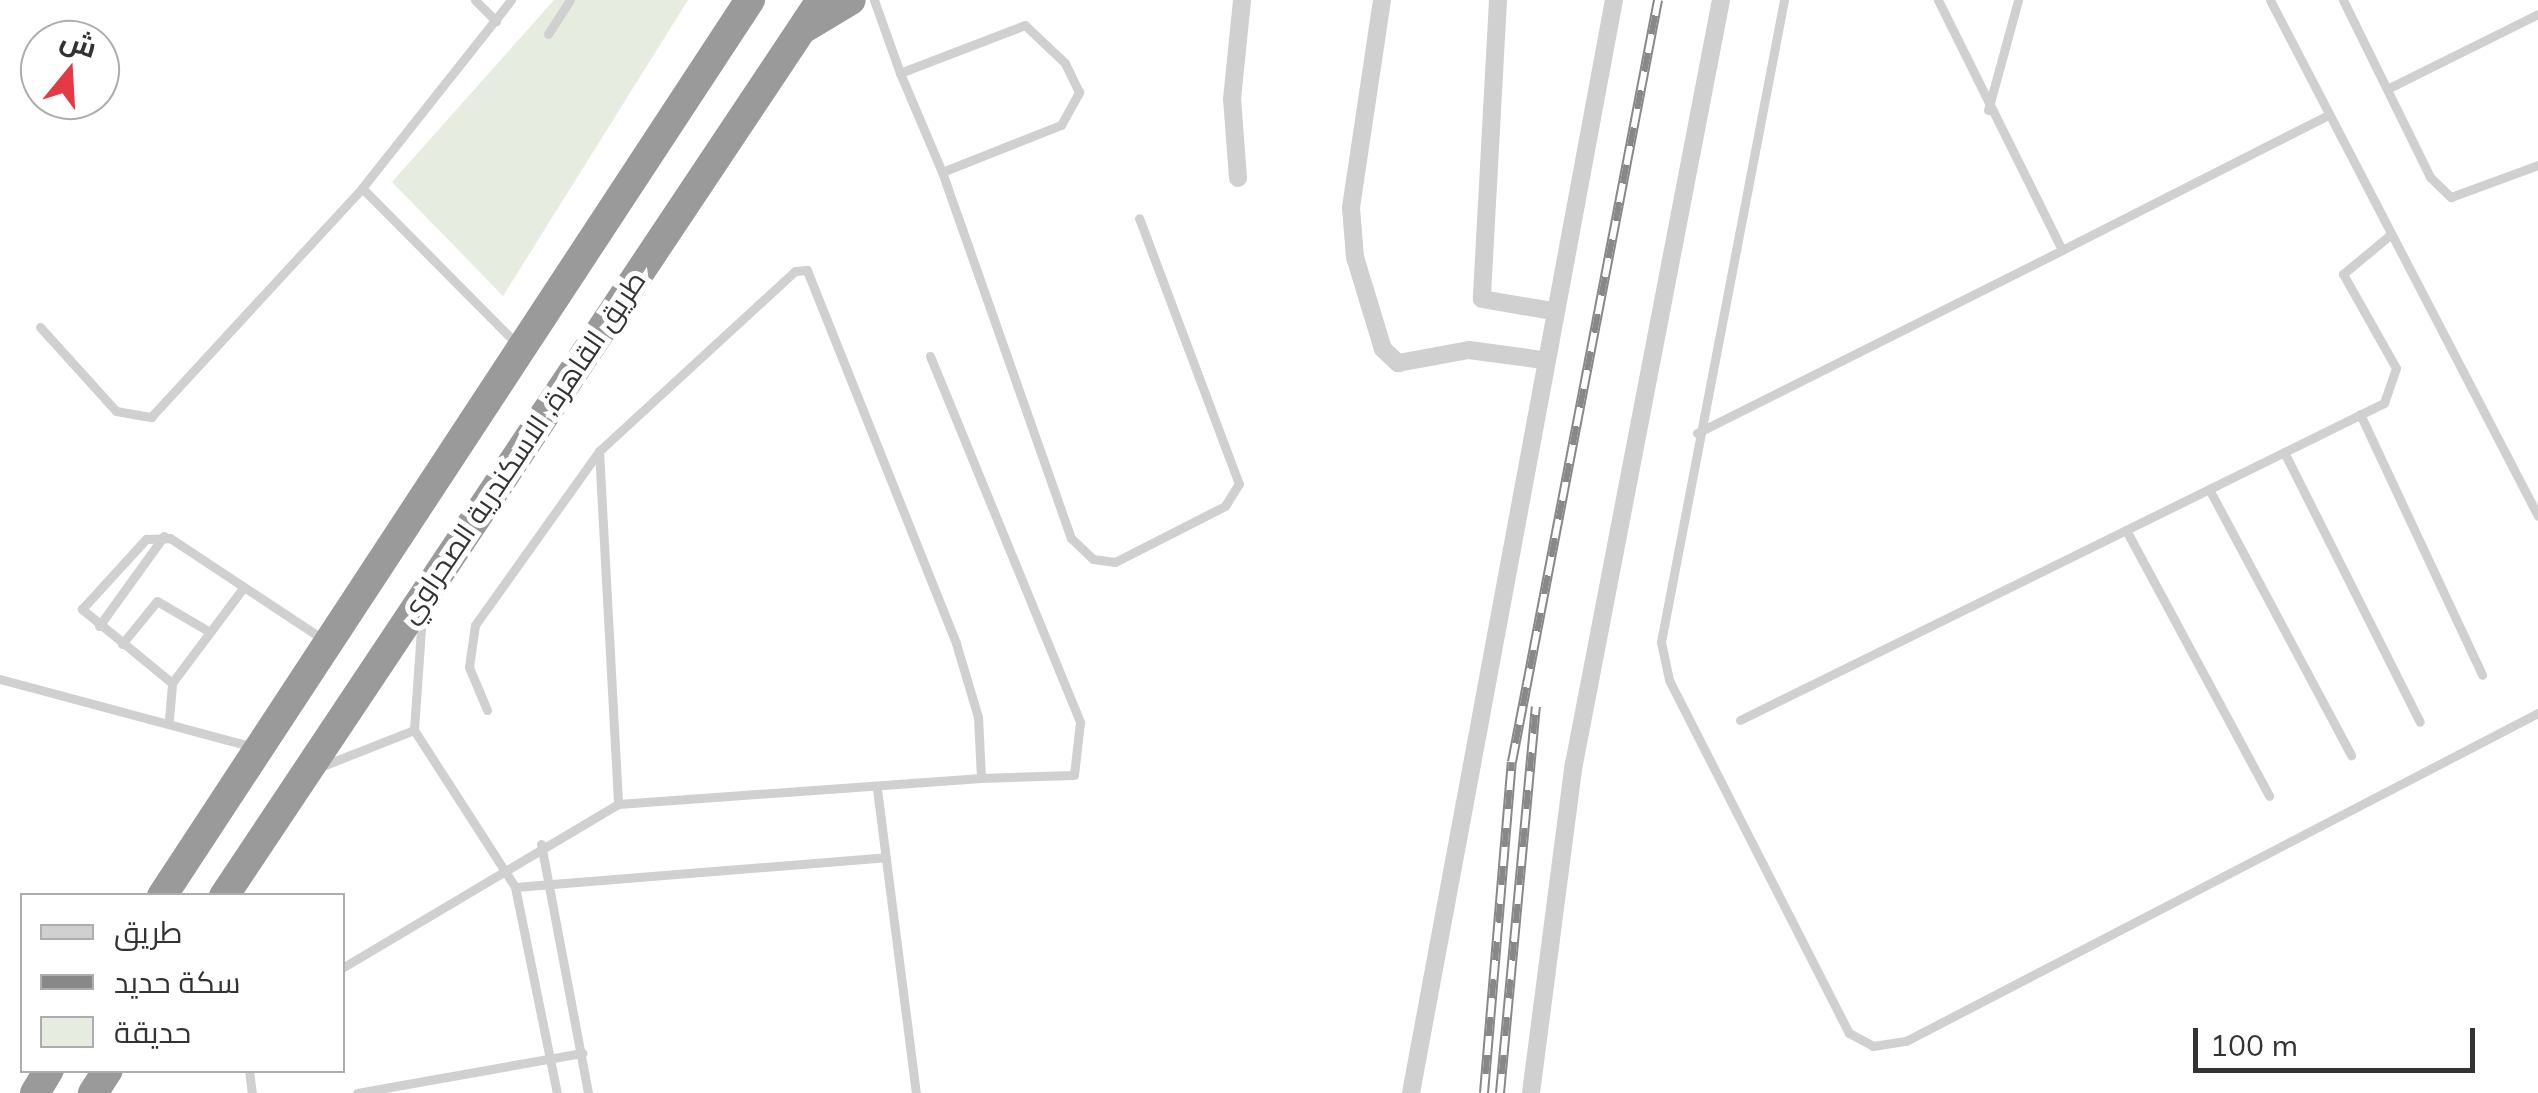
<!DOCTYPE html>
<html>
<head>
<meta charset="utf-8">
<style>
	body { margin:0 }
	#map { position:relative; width:2538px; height:1093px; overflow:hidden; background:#fff; font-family:Mulish,Cairo,sans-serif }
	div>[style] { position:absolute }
	.green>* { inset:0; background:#e6ecdf }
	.lane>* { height:9px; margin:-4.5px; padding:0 4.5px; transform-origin:4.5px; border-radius:4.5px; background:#d0d0d0 }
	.street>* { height:18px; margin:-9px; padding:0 9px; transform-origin:9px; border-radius:9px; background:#d0d0d0 }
	.highway>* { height:30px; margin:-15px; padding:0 15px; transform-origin:15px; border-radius:15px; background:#9a9a9a }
	.rail>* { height:10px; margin-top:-5px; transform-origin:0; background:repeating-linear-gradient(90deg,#fff 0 19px,#888 0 38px); box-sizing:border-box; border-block:2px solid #888 }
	span { translate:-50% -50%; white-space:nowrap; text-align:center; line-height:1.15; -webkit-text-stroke:10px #fff; paint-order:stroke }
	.street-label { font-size:28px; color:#333 }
	.legend { position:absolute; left:20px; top:893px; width:325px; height:180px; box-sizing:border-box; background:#fff; border:2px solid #adadad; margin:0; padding:12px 18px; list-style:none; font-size:30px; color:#333 }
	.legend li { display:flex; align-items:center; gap:20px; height:50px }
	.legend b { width:50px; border:2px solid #adadad }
	.north { position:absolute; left:20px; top:20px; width:100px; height:100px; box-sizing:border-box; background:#fff; border:2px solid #adadad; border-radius:50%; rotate:18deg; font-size:28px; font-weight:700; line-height:40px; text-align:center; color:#333 }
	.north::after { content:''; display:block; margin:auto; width:35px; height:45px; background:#e63946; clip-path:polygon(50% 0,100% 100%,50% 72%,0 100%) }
	.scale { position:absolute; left:2193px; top:1028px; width:282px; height:45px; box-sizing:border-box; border:5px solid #333; border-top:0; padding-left:12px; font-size:30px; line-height:35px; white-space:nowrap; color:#333; -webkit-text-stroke:8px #fff; paint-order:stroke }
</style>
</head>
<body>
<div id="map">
	<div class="green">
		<i style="clip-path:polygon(554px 0,688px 0,503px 296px,392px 182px)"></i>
	</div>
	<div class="lane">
		<i style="left:475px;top:0;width:30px;rotate:45deg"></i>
		<i style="left:511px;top:0;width:240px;rotate:128.4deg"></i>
		<i style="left:362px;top:188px;width:221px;rotate:45.2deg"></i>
		<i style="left:874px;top:0;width:77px;rotate:70.4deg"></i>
		<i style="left:900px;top:73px;width:108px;rotate:67deg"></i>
		<i style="left:942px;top:172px;width:128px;rotate:-21.6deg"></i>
		<i style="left:1061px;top:125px;width:38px;rotate:-61deg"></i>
		<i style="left:1079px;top:92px;width:32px;rotate:-116deg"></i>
		<i style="left:1065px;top:63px;width:55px;rotate:-136.5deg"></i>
		<i style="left:1025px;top:25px;width:134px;rotate:159deg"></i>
		<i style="left:1784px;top:0;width:654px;rotate:100.85deg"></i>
		<i style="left:1661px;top:642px;width:39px;rotate:78deg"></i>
		<i style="left:1669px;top:680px;width:396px;rotate:63deg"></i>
		<i style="left:1849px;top:1033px;width:27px;rotate:28deg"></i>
		<i style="left:1873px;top:1046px;width:33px;rotate:-9deg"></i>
		<i style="left:1906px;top:1041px;width:712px;rotate:-27.43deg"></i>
		<i style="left:1938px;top:0;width:279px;rotate:63.6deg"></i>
		<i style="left:2062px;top:250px;width:298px;rotate:-26.9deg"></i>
		<i style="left:2270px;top:0;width:581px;rotate:62.55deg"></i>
		<i style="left:2343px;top:0;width:197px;rotate:63.8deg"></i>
		<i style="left:2430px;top:177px;width:29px;rotate:44deg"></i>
		<i style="left:2451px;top:197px;width:93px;rotate:-20.2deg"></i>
		<i style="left:548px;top:34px;width:40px;rotate:-57.1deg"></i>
		<i style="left:2389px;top:88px;width:166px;rotate:-26.4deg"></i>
		<i style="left:1988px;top:110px;width:114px;rotate:-74.7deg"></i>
		<i style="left:942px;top:172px;width:388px;rotate:70.6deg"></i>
		<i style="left:1071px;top:538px;width:30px;rotate:44deg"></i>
		<i style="left:1093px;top:559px;width:22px;rotate:8deg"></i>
		<i style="left:1115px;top:562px;width:123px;rotate:-27deg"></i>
		<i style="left:1225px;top:506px;width:26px;rotate:-58deg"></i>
		<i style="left:1239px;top:484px;width:284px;rotate:-110.6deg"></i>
		<i style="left:40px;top:327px;width:113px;rotate:47.9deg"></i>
		<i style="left:116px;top:411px;width:36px;rotate:10deg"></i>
		<i style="left:151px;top:417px;width:311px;rotate:-47.3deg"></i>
		<i style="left:930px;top:356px;width:396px;rotate:67.7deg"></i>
		<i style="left:1080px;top:722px;width:53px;rotate:96.5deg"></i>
		<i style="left:1074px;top:775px;width:93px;rotate:178.2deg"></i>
		<i style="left:2360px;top:414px;width:288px;rotate:64.9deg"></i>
		<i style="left:1697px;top:433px;width:408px;rotate:-26.6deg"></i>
		<i style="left:2284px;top:452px;width:302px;rotate:63.3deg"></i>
		<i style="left:2209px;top:489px;width:302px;rotate:61.9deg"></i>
		<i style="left:2126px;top:530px;width:302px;rotate:61.7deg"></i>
		<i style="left:422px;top:615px;width:115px;rotate:94deg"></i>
		<i style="left:414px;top:730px;width:187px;rotate:57.2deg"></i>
		<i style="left:515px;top:887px;width:210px;rotate:78.5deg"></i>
		<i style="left:99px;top:626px;width:111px;rotate:-54.2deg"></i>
		<i style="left:122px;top:644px;width:55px;rotate:-50.9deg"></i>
		<i style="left:157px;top:601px;width:61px;rotate:30.3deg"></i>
		<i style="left:0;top:679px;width:263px;rotate:15deg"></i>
		<i style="left:172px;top:683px;width:119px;rotate:-53.2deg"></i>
		<i style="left:487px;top:710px;width:47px;rotate:-112.7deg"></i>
		<i style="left:469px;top:667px;width:42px;rotate:-81.9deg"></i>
		<i style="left:475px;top:625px;width:214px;rotate:-54.5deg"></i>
		<i style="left:169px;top:719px;width:36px;rotate:-85deg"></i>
		<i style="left:172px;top:683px;width:117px;rotate:-140.6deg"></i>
		<i style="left:82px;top:609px;width:95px;rotate:-47.6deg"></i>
		<i style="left:146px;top:539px;width:24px;rotate:-2deg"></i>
		<i style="left:170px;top:538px;width:185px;rotate:33.5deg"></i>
		<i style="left:1740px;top:720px;width:718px;rotate:-26.21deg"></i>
		<i style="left:2384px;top:403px;width:37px;rotate:-71deg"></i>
		<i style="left:2396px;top:368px;width:108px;rotate:-119.4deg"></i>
		<i style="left:2343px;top:274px;width:61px;rotate:-39.7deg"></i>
		<i style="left:325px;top:765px;width:96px;rotate:-21.5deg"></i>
		<i style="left:877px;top:789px;width:306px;rotate:82.7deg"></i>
		<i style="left:541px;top:844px;width:253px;rotate:79.3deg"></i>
		<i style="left:515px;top:887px;width:372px;rotate:-4.6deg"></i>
		<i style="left:342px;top:968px;width:321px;rotate:-30.7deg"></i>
		<i style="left:618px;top:804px;width:364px;rotate:-4.1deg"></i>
		<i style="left:981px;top:778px;width:61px;rotate:-92.8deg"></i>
		<i style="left:978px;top:717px;width:77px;rotate:-106.6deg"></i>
		<i style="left:956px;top:643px;width:402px;rotate:-111.8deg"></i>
		<i style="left:807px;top:270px;width:12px;rotate:175deg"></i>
		<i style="left:795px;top:271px;width:266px;rotate:137.4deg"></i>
		<i style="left:599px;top:451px;width:354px;rotate:86.9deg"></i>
		<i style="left:249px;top:1070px;width:23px;rotate:83deg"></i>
		<i style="left:357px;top:1093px;width:229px;rotate:-10.1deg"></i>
	</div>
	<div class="street">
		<i style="left:1382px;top:0;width:210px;rotate:98.5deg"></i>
		<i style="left:1351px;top:208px;width:49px;rotate:85.3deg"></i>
		<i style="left:1355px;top:257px;width:96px;rotate:73.1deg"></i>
		<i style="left:1383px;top:349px;width:21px;rotate:43deg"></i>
		<i style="left:1398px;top:363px;width:72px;rotate:-10.4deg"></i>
		<i style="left:1469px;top:350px;width:75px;rotate:7.7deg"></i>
		<i style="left:1498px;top:0;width:299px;rotate:93.1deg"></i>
		<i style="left:1482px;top:299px;width:71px;rotate:9.7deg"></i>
		<i style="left:1238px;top:178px;width:79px;rotate:-94.3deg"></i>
		<i style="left:1232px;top:99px;width:100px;rotate:-84.2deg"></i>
		<i style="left:1411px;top:1093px;width:1112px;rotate:-79.48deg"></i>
		<i style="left:1531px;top:1093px;width:332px;rotate:-82.6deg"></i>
		<i style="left:1574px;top:764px;width:778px;rotate:-79.11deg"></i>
	</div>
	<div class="highway">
		<i style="left:806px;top:27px;width:52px;rotate:-31deg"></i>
		<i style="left:162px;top:896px;width:1072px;rotate:-56.73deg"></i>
		<i style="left:224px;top:896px;width:1077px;rotate:-56.32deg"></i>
		<i style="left:35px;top:1093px;width:27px;rotate:-59deg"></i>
		<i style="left:93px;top:1093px;width:27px;rotate:-57deg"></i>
	</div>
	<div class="rail">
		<i style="left:1484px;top:1093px;width:332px;rotate:-85.2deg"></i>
		<i style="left:1512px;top:762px;width:776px;rotate:-79.15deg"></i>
		<i style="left:1500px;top:1093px;width:388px;rotate:-84.7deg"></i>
	</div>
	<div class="street-label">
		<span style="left:522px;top:447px;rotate:-56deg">طريق القاهرة, الاسكندرية الصحراوي</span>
	</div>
	<ul class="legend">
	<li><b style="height:12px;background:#d0d0d0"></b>طريق</li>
	<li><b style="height:12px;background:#888"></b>سكة حديد</li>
	<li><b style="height:28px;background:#e6ecdf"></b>حديقة</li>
	</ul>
	<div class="north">ش</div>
	<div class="scale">100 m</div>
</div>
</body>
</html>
